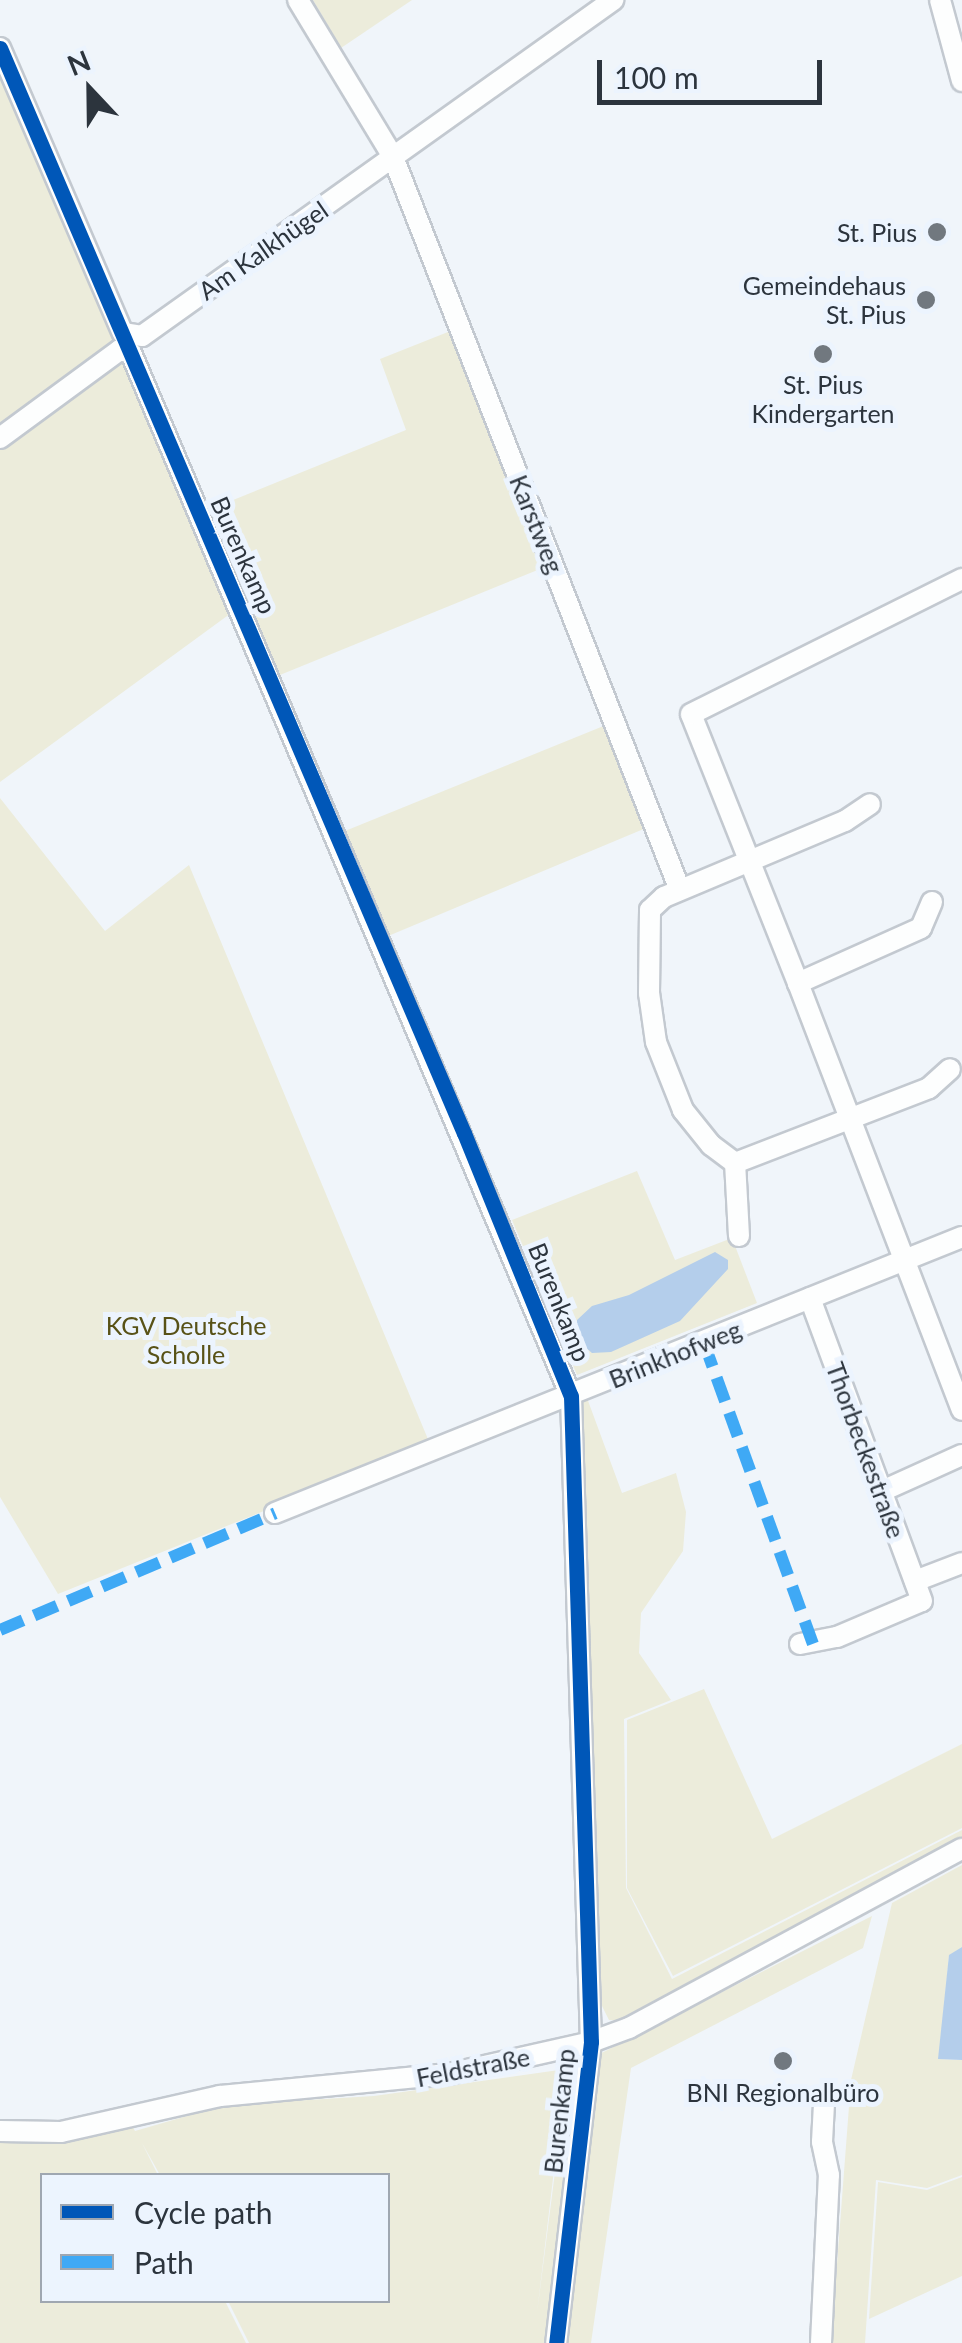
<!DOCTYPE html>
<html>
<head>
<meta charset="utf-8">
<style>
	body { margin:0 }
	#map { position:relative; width:962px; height:2343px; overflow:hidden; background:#f0f5fa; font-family:Lato,sans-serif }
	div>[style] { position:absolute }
	.green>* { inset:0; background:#ececdb }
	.water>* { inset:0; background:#b4ceeb }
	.roads { filter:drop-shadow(2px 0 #c3c9d0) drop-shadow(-2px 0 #c3c9d0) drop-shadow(0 2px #c3c9d0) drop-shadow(0 -2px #c3c9d0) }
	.minor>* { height:20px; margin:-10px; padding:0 10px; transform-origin:10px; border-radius:10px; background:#fdfefe }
	.quiet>* { height:12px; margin-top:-6px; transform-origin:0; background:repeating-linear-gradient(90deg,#3fa9f5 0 25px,transparent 0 37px) }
	.cycleway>* { height:15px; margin:-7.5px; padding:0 7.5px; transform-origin:7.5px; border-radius:7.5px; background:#0057b8 }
	.dots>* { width:28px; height:28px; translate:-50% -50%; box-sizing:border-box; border:5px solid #ecf4fe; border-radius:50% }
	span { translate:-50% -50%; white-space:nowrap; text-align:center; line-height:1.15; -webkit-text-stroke:10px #ecf4fe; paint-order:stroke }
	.poi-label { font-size:25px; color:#2c343d }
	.right { translate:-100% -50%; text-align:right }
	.street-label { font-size:25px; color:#2c343d }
	.park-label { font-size:25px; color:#585217 }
	.legend { position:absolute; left:40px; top:2173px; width:350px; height:130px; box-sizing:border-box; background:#ecf4fe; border:2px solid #9fa7b1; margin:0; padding:12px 18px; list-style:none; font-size:30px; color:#2c343d }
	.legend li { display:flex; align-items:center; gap:20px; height:50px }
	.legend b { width:50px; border:2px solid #9fa7b1 }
	.north { position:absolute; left:40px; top:40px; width:100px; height:100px; -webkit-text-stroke:8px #ecf4fe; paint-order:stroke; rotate:338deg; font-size:28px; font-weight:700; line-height:40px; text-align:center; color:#2c343d }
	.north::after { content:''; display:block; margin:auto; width:35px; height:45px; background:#2c343d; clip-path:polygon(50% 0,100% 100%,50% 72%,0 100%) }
	.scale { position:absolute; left:597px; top:60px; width:225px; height:45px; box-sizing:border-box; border:5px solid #2c343d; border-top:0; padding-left:12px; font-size:30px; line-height:35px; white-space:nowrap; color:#2c343d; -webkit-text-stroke:8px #ecf4fe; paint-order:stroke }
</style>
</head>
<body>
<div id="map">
	<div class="green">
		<i style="clip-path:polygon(313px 0,412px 0,341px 48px)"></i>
		<i style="clip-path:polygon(0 58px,206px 511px,406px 430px,380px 359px,453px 330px,545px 567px,275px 677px,345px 831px,606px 725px,646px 828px,381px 939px,238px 608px,0 782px)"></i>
		<i style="clip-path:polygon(0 798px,105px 931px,189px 865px,430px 1444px,58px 1594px,0 1497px)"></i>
		<i style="clip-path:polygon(637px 1171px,675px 1260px,732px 1238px,757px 1303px,577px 1375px,512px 1220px)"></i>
		<i style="clip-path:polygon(587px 1398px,622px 1493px,676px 1473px,686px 1512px,683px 1551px,641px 1613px,639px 1653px,671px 1700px,624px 1719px,626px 1888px,672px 1979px,962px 1830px,962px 1842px,624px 2021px,609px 2020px,602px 2006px,581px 1400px)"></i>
		<i style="clip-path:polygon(704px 1689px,772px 1839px,962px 1744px,962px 1828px,673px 1976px,627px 1888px,627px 1720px)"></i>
		<i style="clip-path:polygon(962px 1865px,962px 1947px,949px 1956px,939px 2059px,962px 2060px,962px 2175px,927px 2188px,876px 2180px,865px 2343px,831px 2343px,851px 2080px,892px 1903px)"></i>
		<i style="clip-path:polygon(872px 1916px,863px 1948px,631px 2068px,591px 2343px,249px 2343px,228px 2301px,388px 2300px,388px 2176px,160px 2175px,142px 2143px,158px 2175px,42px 2176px,42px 2300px,225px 2301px,246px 2343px,0 2343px,0 2126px,47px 2128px,127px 2117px,135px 2131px,225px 2105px,374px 2096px,566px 2069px,537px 2313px,568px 2070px)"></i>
		<i style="clip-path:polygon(962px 2177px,962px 2276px,869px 2319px,878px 2182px,927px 2190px)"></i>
	</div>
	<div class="water">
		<i style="clip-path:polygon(715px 1252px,728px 1260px,728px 1269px,680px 1321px,611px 1352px,592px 1353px,577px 1340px,577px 1320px,592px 1306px,629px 1295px)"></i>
		<i style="clip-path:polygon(962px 1947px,962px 2060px,938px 2059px,949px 1955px)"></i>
	</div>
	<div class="roads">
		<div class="minor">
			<i style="left:298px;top:0;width:184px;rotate:58.8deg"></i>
			<i style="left:393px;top:157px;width:787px;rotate:68.62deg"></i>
			<i style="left:940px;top:0;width:84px;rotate:74.8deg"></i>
			<i style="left:0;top:48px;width:310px;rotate:66.7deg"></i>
			<i style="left:123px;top:333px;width:19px;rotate:9deg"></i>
			<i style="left:142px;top:336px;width:579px;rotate:-35.5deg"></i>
			<i style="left:0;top:438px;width:149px;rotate:-36.3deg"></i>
			<i style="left:120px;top:350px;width:11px;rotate:15deg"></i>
			<i style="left:131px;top:353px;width:1132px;rotate:67.13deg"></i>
			<i style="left:571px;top:1396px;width:646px;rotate:88.23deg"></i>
			<i style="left:591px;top:2042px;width:303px;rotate:96.6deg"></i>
			<i style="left:932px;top:902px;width:28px;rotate:113deg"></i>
			<i style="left:921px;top:928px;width:135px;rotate:155.9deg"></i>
			<i style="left:798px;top:983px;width:289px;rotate:-111.7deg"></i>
			<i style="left:691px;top:714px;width:303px;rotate:-26.5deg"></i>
			<i style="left:798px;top:983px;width:457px;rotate:69deg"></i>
			<i style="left:735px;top:1163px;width:208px;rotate:-21.1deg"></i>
			<i style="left:929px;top:1088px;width:28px;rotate:-42deg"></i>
			<i style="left:739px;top:1236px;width:73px;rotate:-93.1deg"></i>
			<i style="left:735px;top:1163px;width:30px;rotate:-143deg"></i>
			<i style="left:711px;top:1145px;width:45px;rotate:-128.7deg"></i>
			<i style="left:683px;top:1110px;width:73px;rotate:-111.7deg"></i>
			<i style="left:656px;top:1042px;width:49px;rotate:-98.1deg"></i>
			<i style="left:649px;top:993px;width:83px;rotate:-89.3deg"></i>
			<i style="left:650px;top:910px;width:19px;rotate:-43deg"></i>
			<i style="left:664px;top:897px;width:196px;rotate:-22.8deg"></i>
			<i style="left:845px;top:821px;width:30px;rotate:-34deg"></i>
			<i style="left:880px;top:1492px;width:90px;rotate:-24.3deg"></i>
			<i style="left:275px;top:1513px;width:740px;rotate:-21.89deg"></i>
			<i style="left:915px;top:1581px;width:50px;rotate:-21deg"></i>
			<i style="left:800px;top:1644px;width:38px;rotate:-11deg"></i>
			<i style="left:837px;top:1637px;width:92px;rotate:-23deg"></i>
			<i style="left:922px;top:1601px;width:323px;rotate:-110.3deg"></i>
			<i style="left:0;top:2131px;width:61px;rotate:0.9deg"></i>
			<i style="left:61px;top:2132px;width:163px;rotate:-12.8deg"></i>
			<i style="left:220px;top:2096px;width:230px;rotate:-5.5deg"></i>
			<i style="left:449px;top:2074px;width:146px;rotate:-12.7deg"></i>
			<i style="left:591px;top:2042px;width:40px;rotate:-20.2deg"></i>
			<i style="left:629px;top:2028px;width:378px;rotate:-28.3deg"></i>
			<i style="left:821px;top:2343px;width:168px;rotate:-87.3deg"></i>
			<i style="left:829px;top:2175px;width:34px;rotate:-102deg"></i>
			<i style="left:822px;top:2142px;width:38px;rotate:-87deg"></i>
		</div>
	</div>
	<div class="quiet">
		<i style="left:704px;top:1343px;width:320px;rotate:70.1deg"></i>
		<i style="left:0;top:1630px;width:299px;rotate:-23deg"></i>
	</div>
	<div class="cycleway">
		<i style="left:0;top:48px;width:1180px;rotate:66.85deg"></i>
		<i style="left:464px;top:1133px;width:284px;rotate:67.9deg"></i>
		<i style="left:571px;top:1396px;width:646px;rotate:88.23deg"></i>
		<i style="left:591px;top:2042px;width:303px;rotate:96.6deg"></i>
	</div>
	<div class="dots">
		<i style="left:937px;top:232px;background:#71787f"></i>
		<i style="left:926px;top:300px;background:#71787f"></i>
		<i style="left:823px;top:354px;background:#71787f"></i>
		<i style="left:783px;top:2061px;background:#71787f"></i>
	</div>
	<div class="poi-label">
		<span class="right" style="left:917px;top:232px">St. Pius</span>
		<span class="right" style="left:906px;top:300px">Gemeindehaus<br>St. Pius</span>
		<span style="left:823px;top:399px">St. Pius<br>Kindergarten</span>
		<span style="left:783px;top:2092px">BNI Regionalbüro</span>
	</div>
	<div class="street-label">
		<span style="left:263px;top:250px;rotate:-35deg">Am Kalkhügel</span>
		<span style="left:537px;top:524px;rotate:68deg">Karstweg</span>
		<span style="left:244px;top:555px;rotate:66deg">Burenkamp</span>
		<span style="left:560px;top:1302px;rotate:68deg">Burenkamp</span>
		<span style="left:675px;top:1354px;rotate:-22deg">Brinkhofweg</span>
		<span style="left:866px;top:1450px;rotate:70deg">Thorbeckestraße</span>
		<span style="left:473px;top:2067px;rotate:-11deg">Feldstraße</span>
		<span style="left:559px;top:2111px;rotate:-84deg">Burenkamp</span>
	</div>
	<div class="park-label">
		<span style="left:186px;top:1340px">KGV Deutsche<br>Scholle</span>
	</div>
	<ul class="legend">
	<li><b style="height:12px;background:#0057b8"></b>Cycle path</li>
	<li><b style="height:12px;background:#3fa9f5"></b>Path</li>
	</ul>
	<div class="north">N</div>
	<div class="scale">100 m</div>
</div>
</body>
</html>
